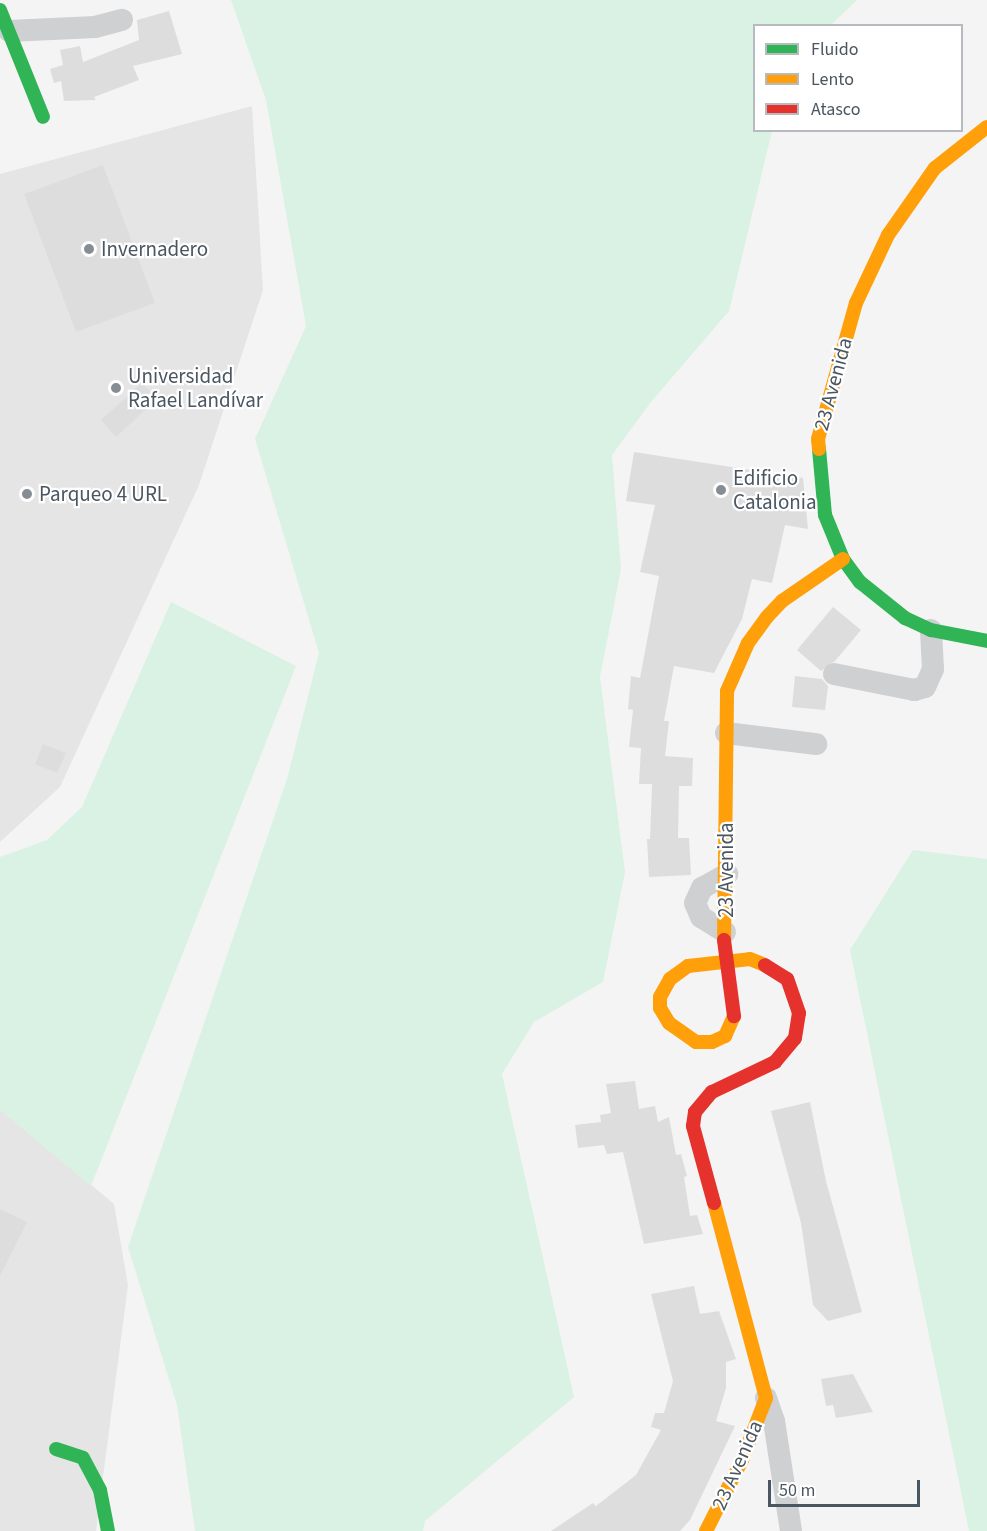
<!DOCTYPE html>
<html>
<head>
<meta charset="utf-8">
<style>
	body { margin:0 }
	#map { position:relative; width:987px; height:1531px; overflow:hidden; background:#f4f4f4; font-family:"Source Sans 3",sans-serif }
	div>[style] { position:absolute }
	.education>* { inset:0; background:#e6e5e6 }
	.green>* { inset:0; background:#d9f2e3 }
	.building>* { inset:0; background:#ddddde }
	.street>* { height:22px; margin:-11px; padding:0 11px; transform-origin:11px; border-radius:11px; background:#ced0d2 }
	.fast>* { height:14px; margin:-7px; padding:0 7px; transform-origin:7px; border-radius:7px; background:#30b455 }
	.slow>* { height:14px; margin:-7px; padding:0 7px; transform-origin:7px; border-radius:7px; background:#ff9f0a }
	.jam>* { height:14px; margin:-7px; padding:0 7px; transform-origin:7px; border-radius:7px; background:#e5322d }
	.jam-bridge>* { height:14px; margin:-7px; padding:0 7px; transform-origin:7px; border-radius:7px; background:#e5322d }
	.dots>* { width:16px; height:16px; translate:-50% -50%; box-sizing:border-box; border:3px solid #fff; border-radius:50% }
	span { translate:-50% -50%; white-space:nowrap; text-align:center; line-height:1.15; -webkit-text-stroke:4.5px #fff; paint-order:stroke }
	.poi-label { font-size:21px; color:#4a5661 }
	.left { translate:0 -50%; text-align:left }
	.street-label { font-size:21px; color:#4a5661 }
	.legend { position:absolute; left:753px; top:24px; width:210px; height:108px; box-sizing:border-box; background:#fff; border:2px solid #b7bbc0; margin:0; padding:8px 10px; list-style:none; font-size:18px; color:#4a5661 }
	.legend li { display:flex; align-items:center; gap:12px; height:30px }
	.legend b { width:30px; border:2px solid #b7bbc0 }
	.scale { position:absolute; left:768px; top:1480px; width:152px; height:27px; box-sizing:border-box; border:3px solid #4a5661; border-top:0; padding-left:8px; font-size:18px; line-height:21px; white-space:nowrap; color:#4a5661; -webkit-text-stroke:4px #fff; paint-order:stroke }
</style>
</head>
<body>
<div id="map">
	<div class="education">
		<i style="clip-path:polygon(252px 106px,263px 290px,199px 485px,60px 787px,0 842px,0 174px)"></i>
		<i style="clip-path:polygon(0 1108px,114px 1204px,128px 1285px,96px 1531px,0 1531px)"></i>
	</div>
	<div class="green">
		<i style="clip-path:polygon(231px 0,857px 0,831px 25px,754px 26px,754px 130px,772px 131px,729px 311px,651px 402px,612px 455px,621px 569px,600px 677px,625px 872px,603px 982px,534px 1022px,502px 1074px,574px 1397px,425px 1521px,423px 1531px,195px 1531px,177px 1405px,128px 1247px,287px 779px,319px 653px,255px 439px,306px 326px,266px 100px)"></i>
		<i style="clip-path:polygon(171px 602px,296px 666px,91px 1186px,0 1110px,0 857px,47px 840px,82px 807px)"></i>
		<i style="clip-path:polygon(913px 850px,987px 859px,987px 1531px,969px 1531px,850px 950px)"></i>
	</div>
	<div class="building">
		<i style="clip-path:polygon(169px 11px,182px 54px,133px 66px,139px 80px,94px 97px,96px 100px,64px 101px,61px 81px,54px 83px,50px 69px,63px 65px,60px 50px,80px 46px,83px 62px,139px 40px,137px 20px)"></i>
		<i style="clip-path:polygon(103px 165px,155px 303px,76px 332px,24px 194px)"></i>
		<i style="clip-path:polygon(142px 383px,157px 399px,116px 437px,101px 420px)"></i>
		<i style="clip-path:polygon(634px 452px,803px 478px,808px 529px,785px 525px,772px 583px,752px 579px,742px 619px,714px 673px,674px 666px,664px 721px,669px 721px,665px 756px,693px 758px,692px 786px,679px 786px,678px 838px,689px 838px,691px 875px,649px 877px,647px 839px,650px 839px,652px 784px,639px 784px,641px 748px,629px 747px,633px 710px,628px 709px,631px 676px,640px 678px,659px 576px,640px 572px,655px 505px,626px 501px)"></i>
		<i style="clip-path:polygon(833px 607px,861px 630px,835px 661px,821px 671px,797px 650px)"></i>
		<i style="clip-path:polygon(795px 676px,822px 679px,828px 686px,825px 710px,792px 707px)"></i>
		<i style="clip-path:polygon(43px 744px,66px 753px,57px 773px,35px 764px)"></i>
		<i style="clip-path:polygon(635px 1081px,639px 1109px,655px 1106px,658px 1122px,669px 1117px,676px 1155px,681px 1154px,687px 1176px,684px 1177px,690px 1216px,697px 1215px,703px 1234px,644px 1244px,623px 1152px,607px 1154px,604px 1145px,578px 1148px,575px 1125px,601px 1122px,600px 1115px,611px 1113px,606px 1084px)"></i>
		<i style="clip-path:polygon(810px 1102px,826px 1181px,862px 1312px,828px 1321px,813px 1305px,801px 1223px,771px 1111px)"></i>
		<i style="clip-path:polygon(0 1209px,27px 1222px,0 1276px)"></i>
		<i style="clip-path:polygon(694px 1286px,700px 1314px,719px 1311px,736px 1359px,726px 1362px,726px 1388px,716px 1421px,735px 1426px,690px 1520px,680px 1531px,551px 1531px,593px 1503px,596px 1506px,636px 1475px,661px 1430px,651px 1427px,655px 1413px,664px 1413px,673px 1381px,651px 1294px)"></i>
		<i style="clip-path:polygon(853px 1374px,873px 1412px,836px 1418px,833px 1405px,826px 1406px,821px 1379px)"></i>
	</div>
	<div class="street">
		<i style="left:9px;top:31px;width:86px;rotate:-2.7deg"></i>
		<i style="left:95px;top:27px;width:28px;rotate:-15deg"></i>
		<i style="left:834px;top:674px;width:82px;rotate:11.3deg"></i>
		<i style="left:914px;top:690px;width:11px;rotate:-15deg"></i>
		<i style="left:925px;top:687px;width:20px;rotate:-66deg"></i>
		<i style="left:933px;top:669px;width:39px;rotate:-93deg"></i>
		<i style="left:726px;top:733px;width:91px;rotate:7deg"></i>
		<i style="left:725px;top:932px;width:28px;rotate:-148deg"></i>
		<i style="left:701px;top:917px;width:15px;rotate:-113deg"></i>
		<i style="left:695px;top:903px;width:17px;rotate:-65deg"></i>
		<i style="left:702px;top:888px;width:29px;rotate:-29deg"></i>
		<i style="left:766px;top:1398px;width:24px;rotate:71deg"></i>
		<i style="left:774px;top:1421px;width:111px;rotate:81.2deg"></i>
	</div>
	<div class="fast">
		<i style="left:0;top:10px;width:115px;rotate:68.1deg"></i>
		<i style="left:819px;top:449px;width:66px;rotate:84.8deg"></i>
		<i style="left:825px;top:515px;width:48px;rotate:67.8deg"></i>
		<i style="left:843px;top:559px;width:29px;rotate:54deg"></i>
		<i style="left:860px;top:582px;width:58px;rotate:38.7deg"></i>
		<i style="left:905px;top:618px;width:29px;rotate:25deg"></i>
		<i style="left:931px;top:630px;width:57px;rotate:11.1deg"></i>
		<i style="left:56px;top:1449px;width:28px;rotate:18deg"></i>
		<i style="left:83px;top:1458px;width:36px;rotate:62deg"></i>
		<i style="left:100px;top:1490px;width:42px;rotate:79deg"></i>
	</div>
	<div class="slow">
		<i style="left:819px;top:449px;width:10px;rotate:-96deg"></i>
		<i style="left:818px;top:439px;width:141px;rotate:-74.4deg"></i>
		<i style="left:856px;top:303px;width:75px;rotate:-64.8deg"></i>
		<i style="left:888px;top:235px;width:82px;rotate:-55deg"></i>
		<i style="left:935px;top:168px;width:66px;rotate:-38.3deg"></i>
		<i style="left:724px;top:940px;width:249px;rotate:-89.3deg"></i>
		<i style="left:727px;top:691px;width:52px;rotate:-66.4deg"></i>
		<i style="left:748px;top:643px;width:32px;rotate:-54deg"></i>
		<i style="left:767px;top:617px;width:22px;rotate:-47deg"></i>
		<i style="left:782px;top:601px;width:74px;rotate:-34.5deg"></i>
		<i style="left:734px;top:1016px;width:22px;rotate:114deg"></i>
		<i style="left:725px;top:1036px;width:14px;rotate:155deg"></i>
		<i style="left:712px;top:1042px;width:16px;rotate:180deg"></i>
		<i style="left:696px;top:1042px;width:33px;rotate:-145deg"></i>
		<i style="left:669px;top:1023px;width:17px;rotate:-121deg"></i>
		<i style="left:660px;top:1008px;width:11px;rotate:-90deg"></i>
		<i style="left:660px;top:997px;width:21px;rotate:-61deg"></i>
		<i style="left:670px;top:979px;width:22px;rotate:-36deg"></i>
		<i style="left:688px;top:966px;width:62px;rotate:-6.4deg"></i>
		<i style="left:750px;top:959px;width:16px;rotate:22deg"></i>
		<i style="left:706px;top:1531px;width:80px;rotate:-63.1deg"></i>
		<i style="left:742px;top:1460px;width:66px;rotate:-68.8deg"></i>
		<i style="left:766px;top:1398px;width:202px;rotate:-104.9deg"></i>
	</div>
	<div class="jam">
		<i style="left:714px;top:1203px;width:80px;rotate:-105.3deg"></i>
		<i style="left:693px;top:1126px;width:14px;rotate:-82deg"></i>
		<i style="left:695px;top:1112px;width:26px;rotate:-50deg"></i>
		<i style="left:712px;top:1092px;width:70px;rotate:-25.5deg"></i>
		<i style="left:775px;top:1062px;width:31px;rotate:-50deg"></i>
		<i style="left:795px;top:1038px;width:25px;rotate:-81deg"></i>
		<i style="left:799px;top:1013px;width:36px;rotate:-109deg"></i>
		<i style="left:787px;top:979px;width:26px;rotate:-148deg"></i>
	</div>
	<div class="jam-bridge">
		<i style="left:724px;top:940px;width:77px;rotate:82.5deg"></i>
	</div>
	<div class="dots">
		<i style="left:89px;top:249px;background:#868d94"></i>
		<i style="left:116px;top:388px;background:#868d94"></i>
		<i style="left:721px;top:490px;background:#868d94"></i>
		<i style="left:27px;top:494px;background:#868d94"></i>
	</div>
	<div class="poi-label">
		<span class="left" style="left:101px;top:249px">Invernadero</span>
		<span class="left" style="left:128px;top:388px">Universidad<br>Rafael Landívar</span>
		<span class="left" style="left:733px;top:490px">Edificio<br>Catalonia</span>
		<span class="left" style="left:39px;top:494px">Parqueo 4 URL</span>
	</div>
	<div class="street-label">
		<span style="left:833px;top:384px;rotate:-75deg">23 Avenida</span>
		<span style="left:726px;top:870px;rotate:-90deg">23 Avenida</span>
		<span style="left:737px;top:1465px;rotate:-66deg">23 Avenida</span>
	</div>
	<ul class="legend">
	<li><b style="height:8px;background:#30b455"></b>Fluido</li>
	<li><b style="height:8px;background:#ff9f0a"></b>Lento</li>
	<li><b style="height:8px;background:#e5322d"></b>Atasco</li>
	</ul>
	<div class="scale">50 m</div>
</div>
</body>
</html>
